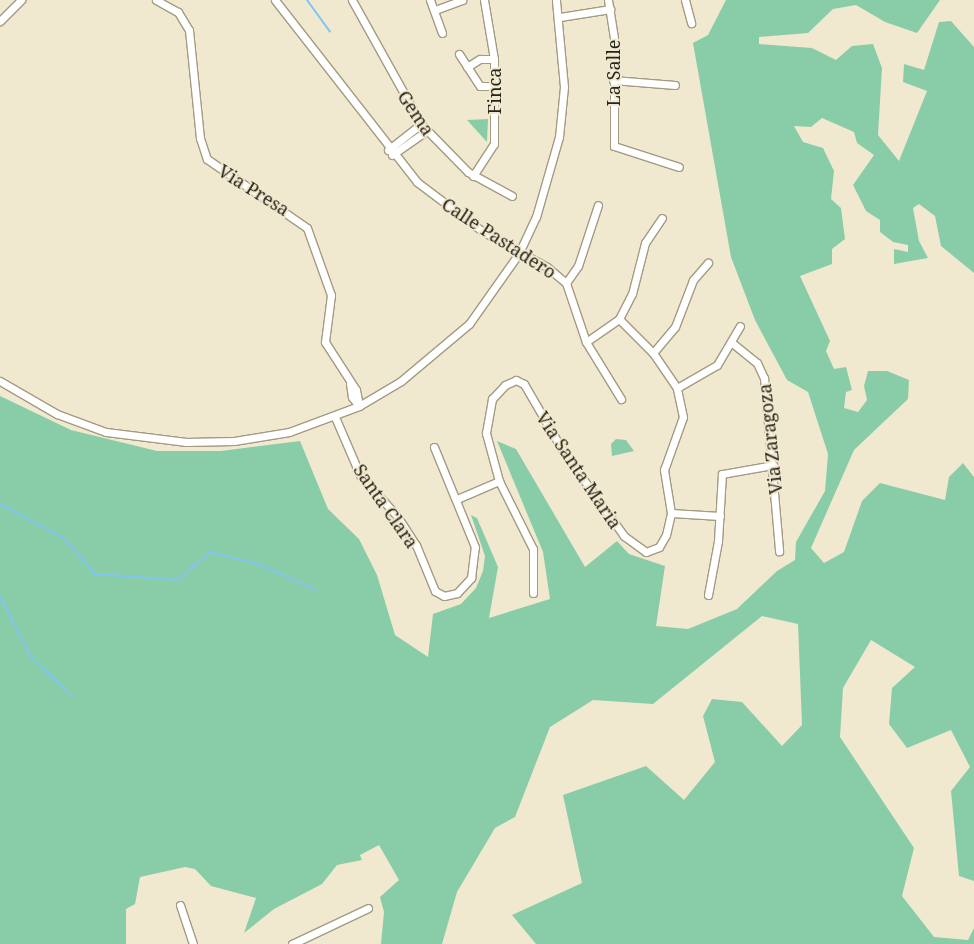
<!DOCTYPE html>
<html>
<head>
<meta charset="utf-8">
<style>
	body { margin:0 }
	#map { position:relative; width:974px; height:944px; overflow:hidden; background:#f1e9cf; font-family:"Noto Serif",serif }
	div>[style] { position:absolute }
	.green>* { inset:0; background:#88cda8 }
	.stream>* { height:2px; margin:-1px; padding:0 1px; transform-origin:1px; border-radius:1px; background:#83c5f1 }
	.roads { filter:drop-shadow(1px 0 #a29b82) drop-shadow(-1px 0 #a29b82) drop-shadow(0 1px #a29b82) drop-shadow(0 -1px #a29b82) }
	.minor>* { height:7px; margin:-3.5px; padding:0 3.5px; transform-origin:3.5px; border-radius:3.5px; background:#fff }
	span { translate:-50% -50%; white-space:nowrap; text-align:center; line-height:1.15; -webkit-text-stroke:4px #f1e9cf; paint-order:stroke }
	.street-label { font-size:18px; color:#27241a }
</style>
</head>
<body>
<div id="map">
	<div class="green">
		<i style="clip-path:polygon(726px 0,940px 0,917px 33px,885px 22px,856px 5px,833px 9px,808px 33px,759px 37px,759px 44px,812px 48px,836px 60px,852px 46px,873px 44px,882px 68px,878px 135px,899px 161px,927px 91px,903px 82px,904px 64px,924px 70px,939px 22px,951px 21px,974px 47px,974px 273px,941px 246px,935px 216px,919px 204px,913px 208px,919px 241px,928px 258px,894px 264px,894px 249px,908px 252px,908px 245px,893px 242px,880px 232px,880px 220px,866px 211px,853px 185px,874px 155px,857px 143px,854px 132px,822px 118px,811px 127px,794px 126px,803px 142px,823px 148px,834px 171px,831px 199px,841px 208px,845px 239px,832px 249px,832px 264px,800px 276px,830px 341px,826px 351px,834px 369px,846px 367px,852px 390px,846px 392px,844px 408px,858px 412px,867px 400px,864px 386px,868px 371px,887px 371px,909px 380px,908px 399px,854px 450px,811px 548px,824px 563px,844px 552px,862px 501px,880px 483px,945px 500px,949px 477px,963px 463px,974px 477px,974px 881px,959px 876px,951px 791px,970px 767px,951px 730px,907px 748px,889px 724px,892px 688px,915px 667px,871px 640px,843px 688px,840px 737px,914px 848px,902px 896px,934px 937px,968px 940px,974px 928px,974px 944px,536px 944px,512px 915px,582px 883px,563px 795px,646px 766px,684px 800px,715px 762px,703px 716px,712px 699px,742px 702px,782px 746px,802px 725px,798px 624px,762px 616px,653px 704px,593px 700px,550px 727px,515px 817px,495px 828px,457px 892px,442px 944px,381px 944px,384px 912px,380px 897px,399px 880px,379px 845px,360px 855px,362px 860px,337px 865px,322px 884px,274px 909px,244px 933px,256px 898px,211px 886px,195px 869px,185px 867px,140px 877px,135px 904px,126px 909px,126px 944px,0 944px,0 396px,71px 430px,157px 451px,221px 451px,300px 441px,328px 509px,359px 539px,377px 575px,395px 635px,428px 657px,433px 614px,461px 604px,476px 588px,483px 571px,485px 556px,471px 515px,477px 518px,498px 567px,489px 618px,550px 599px,543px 552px,497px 441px,516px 449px,585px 567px,617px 541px,629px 554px,665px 566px,656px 626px,688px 629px,737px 609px,777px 571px,795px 560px,796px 542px,825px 491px,828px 454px,808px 392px,787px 380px,755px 320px,731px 257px,693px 43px,708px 35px)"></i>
		<i style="clip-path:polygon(488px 119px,487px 142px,467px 120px)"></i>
		<i style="clip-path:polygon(616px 439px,626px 440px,634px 451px,612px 456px,611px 444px)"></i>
	</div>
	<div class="stream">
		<i style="left:307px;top:0;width:39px;rotate:54deg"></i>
		<i style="left:0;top:504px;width:72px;rotate:28deg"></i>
		<i style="left:64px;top:538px;width:48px;rotate:49.3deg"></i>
		<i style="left:95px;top:574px;width:83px;rotate:4.1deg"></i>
		<i style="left:178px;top:580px;width:43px;rotate:-41.2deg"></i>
		<i style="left:210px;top:552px;width:49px;rotate:14deg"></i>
		<i style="left:258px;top:564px;width:64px;rotate:23.8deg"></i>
		<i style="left:0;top:596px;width:68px;rotate:63.1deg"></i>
		<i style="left:31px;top:657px;width:57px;rotate:43.6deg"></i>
	</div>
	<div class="roads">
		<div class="minor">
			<i style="left:156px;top:0;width:25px;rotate:29deg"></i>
			<i style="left:178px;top:12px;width:21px;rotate:59deg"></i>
			<i style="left:189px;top:30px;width:109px;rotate:84.2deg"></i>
			<i style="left:200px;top:138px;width:22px;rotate:72deg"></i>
			<i style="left:207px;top:159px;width:121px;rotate:34.6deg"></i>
			<i style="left:307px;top:228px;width:71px;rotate:70.3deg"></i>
			<i style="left:331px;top:295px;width:47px;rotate:97.3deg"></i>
			<i style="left:325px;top:342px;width:57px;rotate:57.1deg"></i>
			<i style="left:356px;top:390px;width:16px;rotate:79deg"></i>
			<i style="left:275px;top:0;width:231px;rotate:52deg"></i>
			<i style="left:417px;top:182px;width:81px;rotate:37deg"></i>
			<i style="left:482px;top:231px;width:74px;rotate:29deg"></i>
			<i style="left:547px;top:267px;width:25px;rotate:40deg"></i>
			<i style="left:566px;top:283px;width:62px;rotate:71.3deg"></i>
			<i style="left:586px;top:342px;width:67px;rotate:58.4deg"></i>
			<i style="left:352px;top:0;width:142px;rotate:60.9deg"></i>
			<i style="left:421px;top:124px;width:67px;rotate:45.6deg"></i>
			<i style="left:468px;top:172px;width:50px;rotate:28.6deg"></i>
			<i style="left:430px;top:0;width:35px;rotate:70deg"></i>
			<i style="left:608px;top:0;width:38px;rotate:81deg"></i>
			<i style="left:614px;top:38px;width:108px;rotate:90deg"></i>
			<i style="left:614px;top:146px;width:68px;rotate:17.9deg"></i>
			<i style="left:685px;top:0;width:24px;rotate:75deg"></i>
			<i style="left:435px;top:10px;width:29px;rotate:-20deg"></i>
			<i style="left:560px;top:17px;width:51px;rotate:-9.1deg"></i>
			<i style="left:0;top:21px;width:30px;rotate:-45deg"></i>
			<i style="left:459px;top:54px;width:38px;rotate:57deg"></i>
			<i style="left:480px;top:86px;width:15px"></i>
			<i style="left:467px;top:67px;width:15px;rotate:-32deg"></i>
			<i style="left:480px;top:59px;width:14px"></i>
			<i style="left:613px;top:80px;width:62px;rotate:4.6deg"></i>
			<i style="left:388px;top:150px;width:42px;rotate:-38.2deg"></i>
			<i style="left:392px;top:155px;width:42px;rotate:-35.2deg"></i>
			<i style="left:473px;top:176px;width:38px;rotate:-57deg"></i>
			<i style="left:494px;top:144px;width:85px;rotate:-90deg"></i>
			<i style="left:494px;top:59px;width:60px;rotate:-99.6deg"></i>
			<i style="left:566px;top:283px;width:21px;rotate:-55deg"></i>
			<i style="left:578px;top:266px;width:64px;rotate:-71.8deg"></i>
			<i style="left:586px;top:342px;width:40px;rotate:-34.9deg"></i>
			<i style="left:619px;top:319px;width:28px;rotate:-63deg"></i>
			<i style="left:632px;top:294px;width:53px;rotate:-75.7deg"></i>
			<i style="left:645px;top:243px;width:30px;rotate:-56deg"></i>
			<i style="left:731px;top:342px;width:33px;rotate:39deg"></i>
			<i style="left:757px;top:363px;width:17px;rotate:65deg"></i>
			<i style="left:764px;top:378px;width:174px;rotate:85deg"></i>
			<i style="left:653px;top:353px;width:34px;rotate:-50deg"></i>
			<i style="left:675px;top:327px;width:50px;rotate:-69deg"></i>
			<i style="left:693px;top:280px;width:23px;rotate:-49deg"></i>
			<i style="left:0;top:381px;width:66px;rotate:30.1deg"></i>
			<i style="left:57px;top:414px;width:52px;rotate:20.2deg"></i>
			<i style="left:106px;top:432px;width:81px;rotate:7.1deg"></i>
			<i style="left:186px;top:442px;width:48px;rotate:-1.2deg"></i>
			<i style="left:234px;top:441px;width:56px;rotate:-9.3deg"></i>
			<i style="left:289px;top:432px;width:75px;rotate:-20.4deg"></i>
			<i style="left:359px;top:406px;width:49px;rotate:-30.8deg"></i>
			<i style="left:401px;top:381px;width:89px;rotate:-40deg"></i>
			<i style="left:469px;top:324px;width:87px;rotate:-54.8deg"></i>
			<i style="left:519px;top:253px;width:40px;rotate:-65deg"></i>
			<i style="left:536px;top:217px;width:83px;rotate:-74deg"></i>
			<i style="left:559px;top:137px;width:50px;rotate:-84.3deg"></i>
			<i style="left:564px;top:87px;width:87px;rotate:-95.3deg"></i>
			<i style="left:350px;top:384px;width:13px;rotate:81deg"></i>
			<i style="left:352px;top:397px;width:11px;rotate:52deg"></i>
			<i style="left:677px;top:388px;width:46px;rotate:-29.9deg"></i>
			<i style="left:717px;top:365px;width:45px;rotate:-59.5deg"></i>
			<i style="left:335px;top:417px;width:63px;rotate:66.7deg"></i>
			<i style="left:360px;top:475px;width:55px;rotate:47.9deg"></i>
			<i style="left:397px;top:516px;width:35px;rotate:57deg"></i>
			<i style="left:416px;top:545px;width:50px;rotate:67.6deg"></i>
			<i style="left:435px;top:591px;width:10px;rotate:29deg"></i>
			<i style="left:444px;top:596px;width:13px;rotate:-13deg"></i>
			<i style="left:457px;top:593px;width:21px;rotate:-47deg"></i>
			<i style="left:471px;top:578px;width:31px;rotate:-83deg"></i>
			<i style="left:475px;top:547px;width:108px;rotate:-112.3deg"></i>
			<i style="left:457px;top:499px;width:46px;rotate:-23.2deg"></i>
			<i style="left:671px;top:513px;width:49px;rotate:3.5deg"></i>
			<i style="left:533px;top:593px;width:44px;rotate:-90deg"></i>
			<i style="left:533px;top:549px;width:76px;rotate:-116.6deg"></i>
			<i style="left:499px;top:481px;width:50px;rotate:-105.2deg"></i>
			<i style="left:486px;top:433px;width:35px;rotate:-80deg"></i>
			<i style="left:492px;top:399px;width:19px;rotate:-47deg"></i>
			<i style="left:505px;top:385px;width:12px;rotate:-24deg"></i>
			<i style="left:516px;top:380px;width:9px;rotate:27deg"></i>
			<i style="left:524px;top:384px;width:78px;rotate:59.8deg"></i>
			<i style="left:563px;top:451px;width:105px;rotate:54.3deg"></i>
			<i style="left:624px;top:536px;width:27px;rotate:36deg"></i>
			<i style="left:646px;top:552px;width:14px;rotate:-21deg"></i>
			<i style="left:659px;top:547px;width:14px;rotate:-60deg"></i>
			<i style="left:666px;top:535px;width:23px;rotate:-77deg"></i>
			<i style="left:671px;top:513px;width:44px;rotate:-99.2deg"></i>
			<i style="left:664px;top:470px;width:56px;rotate:-70.3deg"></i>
			<i style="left:683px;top:417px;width:30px;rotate:-102deg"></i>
			<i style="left:677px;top:388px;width:42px;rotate:-124.4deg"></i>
			<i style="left:653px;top:353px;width:48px;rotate:-135deg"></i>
			<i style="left:708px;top:595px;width:55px;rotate:-79.5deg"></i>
			<i style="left:718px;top:541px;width:67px;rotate:-86.6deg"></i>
			<i style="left:722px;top:474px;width:52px;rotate:-10deg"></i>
			<i style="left:180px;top:905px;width:41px;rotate:71.6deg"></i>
			<i style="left:292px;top:944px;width:84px;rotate:-25.3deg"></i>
		</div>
	</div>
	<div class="street-label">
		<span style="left:613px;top:73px;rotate:-90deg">La Salle</span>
		<span style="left:494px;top:91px;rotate:-90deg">Finca</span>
		<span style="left:416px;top:113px;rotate:56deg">Gema</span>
		<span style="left:254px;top:190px;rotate:32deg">Via Presa</span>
		<span style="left:499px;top:238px;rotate:33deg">Calle Pastadero</span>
		<span style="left:770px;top:439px;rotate:-96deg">Via Zaragoza</span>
		<span style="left:579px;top:470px;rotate:56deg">Via Santa Maria</span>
		<span style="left:386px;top:506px;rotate:55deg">Santa Clara</span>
	</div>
</div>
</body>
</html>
